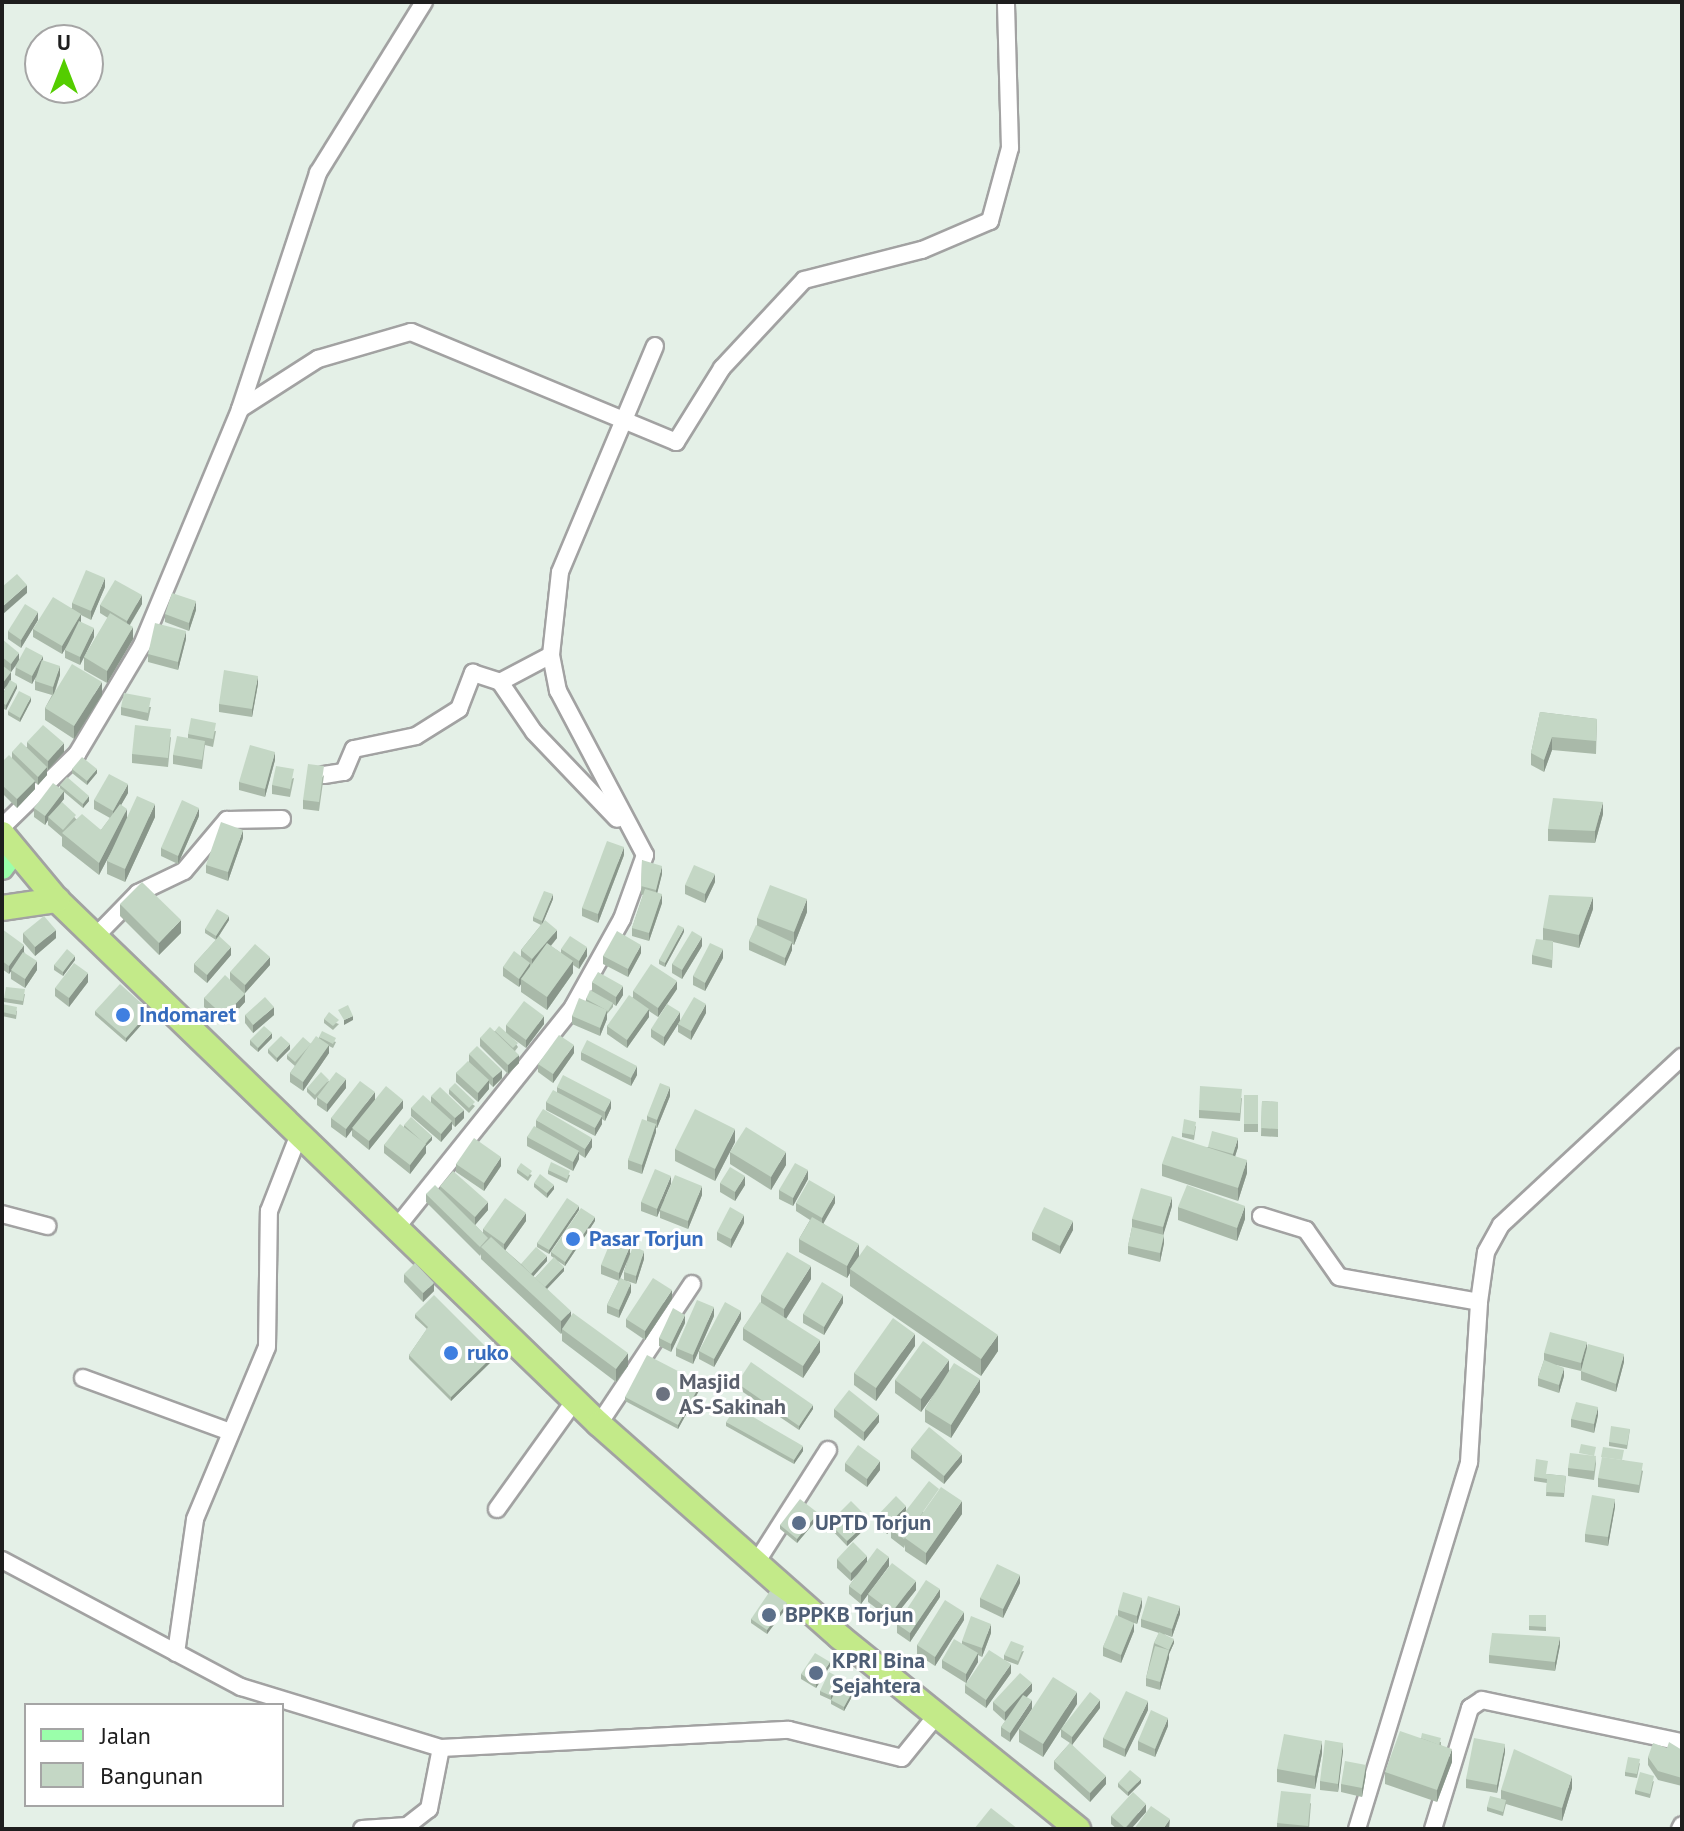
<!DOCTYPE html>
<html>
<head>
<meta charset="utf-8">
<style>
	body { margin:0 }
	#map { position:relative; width:1684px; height:1831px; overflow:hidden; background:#e4f0e7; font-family:"PT Sans",sans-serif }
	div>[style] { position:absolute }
	.roads { filter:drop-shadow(2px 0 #a2a2a2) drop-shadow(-2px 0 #a2a2a2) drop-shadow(0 2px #a2a2a2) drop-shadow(0 -2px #a2a2a2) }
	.minor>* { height:16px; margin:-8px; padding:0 8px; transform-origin:8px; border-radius:8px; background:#fff }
	.major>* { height:22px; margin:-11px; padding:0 11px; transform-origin:11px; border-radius:11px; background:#9affaa }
	.highway>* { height:24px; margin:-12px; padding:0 12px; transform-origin:12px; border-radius:12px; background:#c3ea89 }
	.wall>* { inset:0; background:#a9b9a9 }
	.shaded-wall>* { inset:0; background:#89968a }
	.building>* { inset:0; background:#c4d7c5 }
	.dots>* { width:22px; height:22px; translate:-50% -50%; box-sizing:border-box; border:4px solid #fff; border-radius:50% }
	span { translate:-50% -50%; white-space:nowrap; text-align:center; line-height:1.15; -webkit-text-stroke:6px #fff; paint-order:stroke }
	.shop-label { font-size:22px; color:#366cbe; font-weight:700 }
	.left { translate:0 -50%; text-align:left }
	.worship-label { font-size:22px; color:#5b616d; font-weight:700 }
	.service-label { font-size:22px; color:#4e5e75; font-weight:700 }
	.frame { position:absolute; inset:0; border:4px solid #1e1e1e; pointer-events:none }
	.legend { position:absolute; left:24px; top:1703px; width:260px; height:104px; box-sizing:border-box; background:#fff; border:2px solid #a5a5a5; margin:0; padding:10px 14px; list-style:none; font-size:24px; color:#1e1e1e }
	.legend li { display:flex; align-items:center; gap:16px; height:40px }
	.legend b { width:40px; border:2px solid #a5a5a5 }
	.north { position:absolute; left:24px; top:24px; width:80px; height:80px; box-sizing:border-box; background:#fff; border:2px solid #a5a5a5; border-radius:50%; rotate:0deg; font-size:22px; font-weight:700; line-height:32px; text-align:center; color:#1e1e1e }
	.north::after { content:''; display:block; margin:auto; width:28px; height:36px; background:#54cd00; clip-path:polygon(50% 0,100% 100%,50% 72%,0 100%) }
</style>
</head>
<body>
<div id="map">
	<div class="roads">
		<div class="minor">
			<i style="left:240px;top:409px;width:93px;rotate:-32.7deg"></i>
			<i style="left:318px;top:359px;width:97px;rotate:-16.2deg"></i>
			<i style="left:411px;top:332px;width:287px;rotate:22.5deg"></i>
			<i style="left:676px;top:442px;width:87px;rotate:-58.1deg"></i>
			<i style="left:722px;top:368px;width:120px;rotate:-47deg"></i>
			<i style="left:804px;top:280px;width:122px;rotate:-14.3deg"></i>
			<i style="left:922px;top:250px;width:74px;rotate:-23.1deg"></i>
			<i style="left:990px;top:221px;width:76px;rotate:-74.7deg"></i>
			<i style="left:1010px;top:148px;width:146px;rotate:-91.6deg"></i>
			<i style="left:551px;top:655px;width:58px;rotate:152.1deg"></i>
			<i style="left:500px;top:682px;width:60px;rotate:55.8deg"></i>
			<i style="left:534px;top:732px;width:120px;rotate:46.3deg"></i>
			<i style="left:324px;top:775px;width:20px;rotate:-9deg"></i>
			<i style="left:344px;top:772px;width:25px;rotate:-67deg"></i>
			<i style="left:354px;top:749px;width:63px;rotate:-11.8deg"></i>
			<i style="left:416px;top:736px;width:51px;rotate:-32.1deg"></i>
			<i style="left:459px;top:709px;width:39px;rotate:-69deg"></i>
			<i style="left:473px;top:673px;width:28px;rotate:18deg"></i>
			<i style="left:2px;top:827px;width:105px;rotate:-44.2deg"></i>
			<i style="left:77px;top:754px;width:127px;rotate:-59.2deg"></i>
			<i style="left:142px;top:645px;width:256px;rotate:-67.4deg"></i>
			<i style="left:240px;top:409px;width:249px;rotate:-71.7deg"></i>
			<i style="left:318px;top:173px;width:201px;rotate:-58.2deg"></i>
			<i style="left:95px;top:937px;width:62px;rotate:-45.7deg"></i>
			<i style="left:138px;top:893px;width:51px;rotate:-25.6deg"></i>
			<i style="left:184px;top:871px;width:67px;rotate:-49.9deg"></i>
			<i style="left:227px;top:820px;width:55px;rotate:-1deg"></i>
			<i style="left:2px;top:1214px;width:47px;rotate:14.9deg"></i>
			<i style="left:1261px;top:1216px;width:47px;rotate:17.3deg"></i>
			<i style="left:1306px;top:1230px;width:57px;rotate:54.9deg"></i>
			<i style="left:1339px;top:1277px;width:142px;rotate:10.1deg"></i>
			<i style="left:1479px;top:1302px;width:50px;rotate:-82deg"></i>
			<i style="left:1486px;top:1252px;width:31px;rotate:-61deg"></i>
			<i style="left:1501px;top:1225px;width:247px;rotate:-42.9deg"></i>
			<i style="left:397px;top:1227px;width:282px;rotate:-51.3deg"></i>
			<i style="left:573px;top:1007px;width:101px;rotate:-60.9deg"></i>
			<i style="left:622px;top:919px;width:68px;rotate:-70.2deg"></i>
			<i style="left:645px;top:855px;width:186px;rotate:-117.9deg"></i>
			<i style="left:558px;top:691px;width:37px;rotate:-101deg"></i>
			<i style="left:551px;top:655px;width:83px;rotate:-83.8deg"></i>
			<i style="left:560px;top:572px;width:245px;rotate:-67.2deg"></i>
			<i style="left:83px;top:1378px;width:154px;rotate:20.1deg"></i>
			<i style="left:599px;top:1424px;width:168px;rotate:-56.4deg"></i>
			<i style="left:497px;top:1509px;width:134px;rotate:-54.4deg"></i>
			<i style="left:2px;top:1560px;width:271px;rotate:28deg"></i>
			<i style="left:241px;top:1687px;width:209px;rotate:17deg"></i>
			<i style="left:441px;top:1748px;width:348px;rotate:-3deg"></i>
			<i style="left:789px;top:1730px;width:116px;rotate:13.9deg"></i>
			<i style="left:902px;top:1758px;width:54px;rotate:-51deg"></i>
			<i style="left:756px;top:1563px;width:134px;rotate:-57.5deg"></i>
			<i style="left:176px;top:1653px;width:135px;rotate:-81.9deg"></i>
			<i style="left:195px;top:1519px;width:186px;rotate:-67.3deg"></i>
			<i style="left:267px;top:1347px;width:136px;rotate:-89.2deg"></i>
			<i style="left:269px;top:1211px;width:83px;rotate:-68.7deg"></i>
			<i style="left:362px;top:1829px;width:45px;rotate:-3.8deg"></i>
			<i style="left:407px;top:1826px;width:28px;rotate:-38deg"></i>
			<i style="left:429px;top:1809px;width:62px;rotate:-78.9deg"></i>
			<i style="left:1357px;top:1829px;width:384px;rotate:-73deg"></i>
			<i style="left:1469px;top:1462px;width:160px;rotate:-86.4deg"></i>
			<i style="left:1433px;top:1829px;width:127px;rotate:-73deg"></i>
			<i style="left:1470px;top:1708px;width:14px;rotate:-34deg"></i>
			<i style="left:1482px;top:1700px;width:204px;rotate:11.9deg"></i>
			<i style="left:1680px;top:1829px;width:4px;rotate:-63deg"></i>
		</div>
		<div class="major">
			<i style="left:2px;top:868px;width:22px;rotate:-54deg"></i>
		</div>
		<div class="highway">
			<i style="left:2px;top:834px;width:86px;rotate:50.2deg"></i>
			<i style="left:57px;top:900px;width:754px;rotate:44.03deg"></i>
			<i style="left:599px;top:1424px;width:322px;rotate:41.5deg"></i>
			<i style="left:840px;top:1637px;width:306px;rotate:38.9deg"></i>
			<i style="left:2px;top:908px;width:56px;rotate:-8.3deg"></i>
		</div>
	</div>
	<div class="wall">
		<i style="clip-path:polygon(105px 587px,91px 620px,81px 615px,81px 622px,94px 637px,80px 665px,65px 658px,65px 650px,69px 643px,62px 654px,33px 637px,33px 629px,72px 608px,72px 603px)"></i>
		<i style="clip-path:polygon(142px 604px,130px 625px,133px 639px,107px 683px,84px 670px,84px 657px,108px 618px,100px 613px,100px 605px)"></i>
		<i style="clip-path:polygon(196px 610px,189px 631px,165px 622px,165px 614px)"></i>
		<i style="clip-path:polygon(38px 620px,21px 648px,8px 639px,8px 631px)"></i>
		<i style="clip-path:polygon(2px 639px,19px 659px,43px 661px,60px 675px,55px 692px,102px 695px,74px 739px,45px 720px,45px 708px,52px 695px,35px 690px,35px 681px,36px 676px,32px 684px,15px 675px,16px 665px,11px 672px,11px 681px,17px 688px,6px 710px,2px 708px,2px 696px,7px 685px,2px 692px)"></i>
		<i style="clip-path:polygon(186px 639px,178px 670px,148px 662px,148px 654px)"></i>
		<i style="clip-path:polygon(258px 684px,252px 717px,219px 712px,219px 704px)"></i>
		<i style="clip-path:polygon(31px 701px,20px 722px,8px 715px,8px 711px)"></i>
		<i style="clip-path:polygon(121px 707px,151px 707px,148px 721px,121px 715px)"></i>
		<i style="clip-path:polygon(1540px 712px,1597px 719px,1596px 754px,1552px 750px,1544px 772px,1531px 765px,1531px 753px)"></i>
		<i style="clip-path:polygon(216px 731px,213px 747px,205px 745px,202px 769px,173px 764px,173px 755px,188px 738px,188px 734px)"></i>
		<i style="clip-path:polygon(171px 737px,168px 767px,132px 763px,132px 754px)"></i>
		<i style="clip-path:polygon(27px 742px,64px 752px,48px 770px,47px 769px,47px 775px,38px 785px,35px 782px,35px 789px,17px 808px,2px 793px,2px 762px,12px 758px,12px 752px,27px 747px)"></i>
		<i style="clip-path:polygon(275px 760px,265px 797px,239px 790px,239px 782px)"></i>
		<i style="clip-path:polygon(72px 769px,97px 773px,87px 785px,72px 773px)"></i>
		<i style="clip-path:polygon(324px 775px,319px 811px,303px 809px,303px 800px)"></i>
		<i style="clip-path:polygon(294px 778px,290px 797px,272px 794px,272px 785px)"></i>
		<i style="clip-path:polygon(60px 785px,89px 801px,83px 808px,64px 792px,64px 799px,61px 802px,76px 819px,101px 830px,110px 818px,94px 809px,94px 800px,128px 793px,121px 805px,127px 817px,155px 817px,125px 882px,107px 874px,107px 861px,112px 850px,99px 875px,62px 846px,62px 837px,48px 825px,48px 820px,45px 825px,34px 817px,34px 808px,60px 788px)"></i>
		<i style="clip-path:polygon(1603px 814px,1595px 843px,1548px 841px,1548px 829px)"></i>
		<i style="clip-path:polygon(199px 816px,178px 864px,161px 856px,161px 848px)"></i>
		<i style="clip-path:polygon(243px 838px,228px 881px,206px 873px,206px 865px)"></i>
		<i style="clip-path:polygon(624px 855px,598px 923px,582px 916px,582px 908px)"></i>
		<i style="clip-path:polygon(642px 860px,662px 874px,657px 893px,662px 903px,649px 941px,632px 936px,632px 928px,643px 895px,641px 894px)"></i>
		<i style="clip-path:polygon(715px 882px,705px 903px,685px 894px,685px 885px)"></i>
		<i style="clip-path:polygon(553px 899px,543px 923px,557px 938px,551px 946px,561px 953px,561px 949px,587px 956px,579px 969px,573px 965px,573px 973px,547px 1010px,521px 992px,521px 984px,519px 987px,503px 976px,503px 967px,521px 956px,521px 950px,541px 925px,533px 921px,533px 917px)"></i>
		<i style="clip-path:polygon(120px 904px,181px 933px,159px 955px,120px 916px)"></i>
		<i style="clip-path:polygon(1593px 909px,1579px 948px,1553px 942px,1552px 968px,1532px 964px,1532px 955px,1543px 940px,1543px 928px)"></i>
		<i style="clip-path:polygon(807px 912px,794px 945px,792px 944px,792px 950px,785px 966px,749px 950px,749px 941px,757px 926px,757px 918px)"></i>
		<i style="clip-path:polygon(229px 920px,219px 936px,231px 955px,207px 983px,194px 972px,194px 964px,216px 940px,205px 933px,205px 929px)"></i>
		<i style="clip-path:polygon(2px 929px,24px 952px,37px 970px,25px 988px,11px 979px,11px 971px,9px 974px,2px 969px)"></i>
		<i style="clip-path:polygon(684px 932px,665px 967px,659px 964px,659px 960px)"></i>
		<i style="clip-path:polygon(23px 933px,56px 938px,35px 956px,23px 942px)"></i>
		<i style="clip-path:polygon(702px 946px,682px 979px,672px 973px,672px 964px)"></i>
		<i style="clip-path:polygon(641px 953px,628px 977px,603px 964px,603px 956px)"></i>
		<i style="clip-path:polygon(723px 958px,705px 991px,693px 985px,693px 976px)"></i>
		<i style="clip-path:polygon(75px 960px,63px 976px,54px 970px,54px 965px)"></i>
		<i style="clip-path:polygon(270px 965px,245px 993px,245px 1002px,224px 1025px,204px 1007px,204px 998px,230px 980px,230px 972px)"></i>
		<i style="clip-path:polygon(88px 982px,69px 1007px,55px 996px,55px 988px)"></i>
		<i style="clip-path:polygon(592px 982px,623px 995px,616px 1006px,613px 1004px,613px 1007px,607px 1014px,607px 1019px,600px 1036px,572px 1024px,572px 1016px,586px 1001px,586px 999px,592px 991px)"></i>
		<i style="clip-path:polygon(677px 989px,658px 1017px,649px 1011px,649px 1017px,627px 1048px,607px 1034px,607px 1026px,633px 997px,633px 991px)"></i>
		<i style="clip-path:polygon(25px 994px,23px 1005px,4px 1002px,4px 998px)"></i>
		<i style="clip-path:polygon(2px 1004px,17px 1011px,16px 1019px,2px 1016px)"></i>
		<i style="clip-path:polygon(95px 1011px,150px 1015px,126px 1042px,95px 1015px)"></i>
		<i style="clip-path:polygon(706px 1013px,691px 1040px,678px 1032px,678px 1024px,664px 1046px,651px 1037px,651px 1029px)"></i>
		<i style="clip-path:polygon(245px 1015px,274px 1015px,253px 1033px,245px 1023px)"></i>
		<i style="clip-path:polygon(324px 1019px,339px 1024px,333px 1030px,324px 1023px)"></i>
		<i style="clip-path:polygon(544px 1024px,526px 1048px,511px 1037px,518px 1047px,515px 1051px,519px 1063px,508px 1074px,480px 1046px,480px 1038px,495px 1031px,506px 1033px,506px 1025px)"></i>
		<i style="clip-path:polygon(319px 1037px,336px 1042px,333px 1048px,329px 1046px,329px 1053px,303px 1091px,290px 1082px,290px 1073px,295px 1066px,287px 1059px,287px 1055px,310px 1044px,319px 1038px)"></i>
		<i style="clip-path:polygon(272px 1038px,258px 1052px,250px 1045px,250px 1040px)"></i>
		<i style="clip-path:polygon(268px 1049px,290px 1049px,277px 1062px,268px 1053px)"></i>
		<i style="clip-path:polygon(581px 1052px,637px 1075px,631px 1086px,581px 1060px)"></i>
		<i style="clip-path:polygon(574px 1053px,553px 1083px,538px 1072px,538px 1064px)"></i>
		<i style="clip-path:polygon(469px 1054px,502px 1078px,493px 1087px,489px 1083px,489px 1089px,478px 1102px,456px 1082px,456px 1073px,469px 1062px)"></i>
		<i style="clip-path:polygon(329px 1081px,346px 1088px,327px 1112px,317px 1105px,317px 1097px,315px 1100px,307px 1092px,307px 1088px)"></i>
		<i style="clip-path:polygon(557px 1087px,611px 1108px,605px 1121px,602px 1119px,602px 1124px,595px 1136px,546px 1110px,546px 1102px,557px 1092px)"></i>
		<i style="clip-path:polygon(449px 1089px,475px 1106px,469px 1113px,449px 1094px)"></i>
		<i style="clip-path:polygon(1244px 1095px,1258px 1095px,1258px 1132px,1244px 1132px)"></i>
		<i style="clip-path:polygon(431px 1096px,464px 1118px,455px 1127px,452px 1124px,452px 1129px,441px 1142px,411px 1116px,411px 1108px,431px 1102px)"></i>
		<i style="clip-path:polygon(670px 1096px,657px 1128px,656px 1128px,656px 1132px,642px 1174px,628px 1169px,628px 1160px,647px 1121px,647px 1116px)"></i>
		<i style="clip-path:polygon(1242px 1098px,1240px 1121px,1199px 1118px,1199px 1110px)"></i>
		<i style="clip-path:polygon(375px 1100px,403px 1108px,369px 1150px,352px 1136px,352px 1129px,346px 1138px,331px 1127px,331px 1118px)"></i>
		<i style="clip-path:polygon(1262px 1101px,1278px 1102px,1278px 1137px,1261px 1136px)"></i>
		<i style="clip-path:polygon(536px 1120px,592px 1147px,585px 1158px,579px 1154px,579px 1159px,573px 1171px,527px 1146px,527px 1137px,536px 1127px)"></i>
		<i style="clip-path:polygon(404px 1125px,432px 1140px,426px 1146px,426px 1153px,410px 1174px,384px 1153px,384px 1145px,404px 1127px)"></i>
		<i style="clip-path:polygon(1196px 1126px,1194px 1140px,1182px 1137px,1182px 1133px)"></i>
		<i style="clip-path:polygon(735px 1142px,715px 1181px,675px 1161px,675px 1149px)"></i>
		<i style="clip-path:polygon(1208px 1147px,1238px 1147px,1235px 1156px,1247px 1173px,1238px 1201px,1162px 1176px,1162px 1164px)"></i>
		<i style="clip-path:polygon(730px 1152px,786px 1165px,771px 1190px,730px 1164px)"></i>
		<i style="clip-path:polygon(456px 1164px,501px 1166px,484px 1191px,456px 1172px)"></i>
		<i style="clip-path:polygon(517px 1169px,532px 1175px,528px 1181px,517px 1173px)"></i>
		<i style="clip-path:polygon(548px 1170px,570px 1175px,567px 1183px,548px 1174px)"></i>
		<i style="clip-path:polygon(808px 1179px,793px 1206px,779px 1199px,779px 1190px)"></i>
		<i style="clip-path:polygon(534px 1183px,554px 1189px,547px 1198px,534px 1187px)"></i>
		<i style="clip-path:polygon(720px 1183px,745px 1185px,735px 1201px,720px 1192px)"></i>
		<i style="clip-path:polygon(440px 1186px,488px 1210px,475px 1225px,483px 1233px,483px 1229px,526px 1221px,505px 1250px,521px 1264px,547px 1261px,533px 1276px,535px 1278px,554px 1258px,551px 1256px,551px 1252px,595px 1221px,565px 1266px,558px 1261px,564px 1271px,547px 1289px,571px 1317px,628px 1366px,616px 1382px,562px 1341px,562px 1333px,561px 1334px,481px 1259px,481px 1254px,480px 1256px,426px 1202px,426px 1194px,440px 1190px)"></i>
		<i style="clip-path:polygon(702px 1195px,688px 1229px,660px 1218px,660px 1210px,657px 1217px,641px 1211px,641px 1202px)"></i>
		<i style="clip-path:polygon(796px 1203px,835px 1203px,823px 1223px,859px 1256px,998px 1351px,981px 1376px,850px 1286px,850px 1273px,847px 1278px,799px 1252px,799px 1239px,810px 1220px,796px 1211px)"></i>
		<i style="clip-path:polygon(1172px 1206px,1163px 1235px,1164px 1243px,1160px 1262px,1128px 1254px,1128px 1246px,1132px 1227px,1132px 1219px)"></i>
		<i style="clip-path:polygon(1178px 1207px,1245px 1219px,1237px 1241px,1178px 1220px)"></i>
		<i style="clip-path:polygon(579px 1210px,549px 1254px,537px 1247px,537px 1243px)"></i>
		<i style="clip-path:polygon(744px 1223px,731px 1248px,717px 1240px,717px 1232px)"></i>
		<i style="clip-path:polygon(1073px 1230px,1060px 1254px,1032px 1240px,1032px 1232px)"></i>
		<i style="clip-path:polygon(evenodd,630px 1253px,644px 1259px,636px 1284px,627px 1281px,631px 1292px,619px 1318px,607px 1313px,607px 1305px,619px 1281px,601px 1274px,601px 1265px,630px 1253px,628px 1259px,624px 1272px,624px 1280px,620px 1278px,628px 1259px)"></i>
		<i style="clip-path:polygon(404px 1274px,434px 1291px,423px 1302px,404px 1282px)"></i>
		<i style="clip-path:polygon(811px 1279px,786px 1319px,820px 1352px,803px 1378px,743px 1340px,743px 1328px,761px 1303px,761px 1295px)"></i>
		<i style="clip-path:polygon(672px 1299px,645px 1340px,626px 1327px,626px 1319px)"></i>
		<i style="clip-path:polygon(843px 1303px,824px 1335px,803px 1323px,803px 1314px)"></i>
		<i style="clip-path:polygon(415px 1314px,494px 1359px,451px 1401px,409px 1359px,409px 1355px,427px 1329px,415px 1318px)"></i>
		<i style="clip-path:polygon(714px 1316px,693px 1364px,676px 1356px,676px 1348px)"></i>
		<i style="clip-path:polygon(741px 1319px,714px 1367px,699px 1359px,699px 1351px)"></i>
		<i style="clip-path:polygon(685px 1323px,671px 1352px,659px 1346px,659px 1338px)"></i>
		<i style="clip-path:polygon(915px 1346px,876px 1401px,854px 1385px,854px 1373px)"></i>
		<i style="clip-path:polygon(1587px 1349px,1624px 1362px,1616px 1392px,1581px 1380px,1581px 1371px,1556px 1365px,1564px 1376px,1559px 1393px,1538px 1386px,1538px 1378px,1544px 1360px,1544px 1353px)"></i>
		<i style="clip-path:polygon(949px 1370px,980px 1392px,951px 1438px,925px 1422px,925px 1409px,936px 1391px,921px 1412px,895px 1393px,895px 1380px)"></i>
		<i style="clip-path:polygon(737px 1383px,813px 1409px,799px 1430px,737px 1388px)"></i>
		<i style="clip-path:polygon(701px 1387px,678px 1429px,625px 1401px,625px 1397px)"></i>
		<i style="clip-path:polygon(834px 1409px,879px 1422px,864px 1441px,834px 1417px)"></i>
		<i style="clip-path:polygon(1598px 1415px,1594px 1433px,1571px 1427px,1571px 1419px)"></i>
		<i style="clip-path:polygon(726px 1422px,803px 1451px,794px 1464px,726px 1426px)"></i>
		<i style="clip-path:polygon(1630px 1429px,1627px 1449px,1609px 1446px,1609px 1442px)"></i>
		<i style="clip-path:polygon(911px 1449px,962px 1462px,944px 1484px,911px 1458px)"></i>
		<i style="clip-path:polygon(1595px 1456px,1596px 1464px,1594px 1480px,1568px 1476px,1568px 1468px)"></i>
		<i style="clip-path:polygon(1623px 1460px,1643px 1471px,1639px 1493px,1598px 1487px,1598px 1478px)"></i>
		<i style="clip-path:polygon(845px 1463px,880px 1470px,867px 1487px,845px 1471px)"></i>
		<i style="clip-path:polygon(1547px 1474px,1566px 1476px,1564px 1497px,1546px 1496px,1547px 1483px,1534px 1481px,1534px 1477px)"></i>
		<i style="clip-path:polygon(1615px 1507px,1608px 1546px,1585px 1542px,1585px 1534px)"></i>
		<i style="clip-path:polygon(906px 1511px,962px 1514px,926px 1565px,905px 1551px,905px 1545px,904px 1548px,891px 1538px,891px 1530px,887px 1534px,877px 1525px,877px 1516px)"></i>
		<i style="clip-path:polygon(818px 1518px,797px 1543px,780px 1529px,780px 1525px)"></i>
		<i style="clip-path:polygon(829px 1523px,870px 1524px,847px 1546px,829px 1527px)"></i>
		<i style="clip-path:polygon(837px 1559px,867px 1561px,889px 1566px,869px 1593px,916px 1590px,892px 1620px,868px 1602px,868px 1594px,861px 1604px,849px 1594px,849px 1586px,857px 1575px,851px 1581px,837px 1568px)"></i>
		<i style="clip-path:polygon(1020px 1583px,1003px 1618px,980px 1607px,980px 1598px)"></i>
		<i style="clip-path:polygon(940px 1597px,910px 1642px,897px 1633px,897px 1624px)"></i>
		<i style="clip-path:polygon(1142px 1606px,1137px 1624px,1134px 1623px,1134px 1631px,1121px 1663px,1103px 1656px,1103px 1647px,1118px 1616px,1118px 1610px)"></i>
		<i style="clip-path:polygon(787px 1607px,767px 1634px,751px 1623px,751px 1619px)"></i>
		<i style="clip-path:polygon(1180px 1614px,1172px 1637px,1164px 1634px,1174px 1643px,1169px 1654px,1169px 1658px,1160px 1690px,1146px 1686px,1146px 1678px,1154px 1643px,1159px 1633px,1141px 1627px,1141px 1619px)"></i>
		<i style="clip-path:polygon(1546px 1615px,1546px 1631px,1529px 1630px,1529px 1626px)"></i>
		<i style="clip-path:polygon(964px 1620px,935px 1666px,917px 1654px,917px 1645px)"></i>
		<i style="clip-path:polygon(991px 1633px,982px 1657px,978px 1655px,978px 1662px,966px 1682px,1011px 1673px,986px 1708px,965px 1693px,965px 1685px,966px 1683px,942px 1668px,942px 1660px,962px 1644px,962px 1641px)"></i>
		<i style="clip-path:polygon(1560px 1645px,1555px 1671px,1489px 1663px,1489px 1655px)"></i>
		<i style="clip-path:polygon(1024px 1651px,1018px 1665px,1004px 1660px,1004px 1655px)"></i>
		<i style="clip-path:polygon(830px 1666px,816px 1688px,801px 1679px,801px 1674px)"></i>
		<i style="clip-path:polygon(840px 1682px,833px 1696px,854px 1693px,844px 1711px,831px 1704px,831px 1700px,820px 1695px,820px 1691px)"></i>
		<i style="clip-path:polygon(1032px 1691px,1027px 1697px,1010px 1742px,1001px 1736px,1001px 1727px,1009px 1716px,1005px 1721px,993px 1710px,993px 1702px)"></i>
		<i style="clip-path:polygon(1077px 1704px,1062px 1728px,1100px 1708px,1072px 1745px,1106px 1784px,1090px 1802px,1054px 1769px,1054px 1761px,1070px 1743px,1061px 1737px,1061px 1729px,1043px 1757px,1019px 1742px,1019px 1729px)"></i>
		<i style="clip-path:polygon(1148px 1710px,1125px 1757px,1103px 1747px,1103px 1738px)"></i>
		<i style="clip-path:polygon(1168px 1726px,1155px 1757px,1138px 1750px,1138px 1741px)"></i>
		<i style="clip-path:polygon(1421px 1738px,1441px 1742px,1441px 1745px,1452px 1762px,1437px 1802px,1385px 1784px,1385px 1772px)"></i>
		<i style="clip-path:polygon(1667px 1748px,1682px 1750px,1682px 1786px,1658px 1780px,1648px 1765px,1648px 1757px)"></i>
		<i style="clip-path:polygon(1343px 1751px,1338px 1792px,1320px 1790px,1320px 1781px)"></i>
		<i style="clip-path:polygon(1505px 1752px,1497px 1793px,1466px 1788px,1466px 1779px)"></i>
		<i style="clip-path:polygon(1322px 1753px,1315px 1789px,1277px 1782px,1277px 1769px)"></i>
		<i style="clip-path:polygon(1640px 1763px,1637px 1778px,1625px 1776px,1625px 1772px)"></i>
		<i style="clip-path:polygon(1366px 1774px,1362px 1797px,1341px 1792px,1341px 1784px)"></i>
		<i style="clip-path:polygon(1654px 1781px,1650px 1798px,1635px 1794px,1635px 1790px)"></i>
		<i style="clip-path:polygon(1118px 1783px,1141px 1783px,1128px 1796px,1118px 1787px)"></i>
		<i style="clip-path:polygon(1572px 1788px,1562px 1821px,1506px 1804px,1503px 1816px,1487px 1811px,1487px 1807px,1501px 1799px,1501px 1790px)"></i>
		<i style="clip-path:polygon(1311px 1803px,1309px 1829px,1277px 1829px,1277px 1823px)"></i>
		<i style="clip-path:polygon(1146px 1812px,1131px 1829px,1117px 1829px,1111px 1824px,1111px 1816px)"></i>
	</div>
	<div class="shaded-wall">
		<i style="clip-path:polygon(105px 578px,105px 587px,91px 620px,91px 611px)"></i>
		<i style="clip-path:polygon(27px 585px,27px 593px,2px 615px,2px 607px)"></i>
		<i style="clip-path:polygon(142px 595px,142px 604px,127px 629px,127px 621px)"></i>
		<i style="clip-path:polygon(196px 601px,196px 610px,189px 631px,189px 623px)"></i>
		<i style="clip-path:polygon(38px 612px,38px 620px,21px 648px,21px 640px)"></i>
		<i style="clip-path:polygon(81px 614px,81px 622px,62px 654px,62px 646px)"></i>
		<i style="clip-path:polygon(133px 627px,133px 639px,107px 683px,107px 671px)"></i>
		<i style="clip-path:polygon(94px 628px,94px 637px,80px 665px,80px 657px)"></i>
		<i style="clip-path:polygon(186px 631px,186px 639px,178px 670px,178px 662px)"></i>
		<i style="clip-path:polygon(19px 653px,19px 661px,11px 672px,11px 664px)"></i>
		<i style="clip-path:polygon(43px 656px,43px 664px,32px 684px,32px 676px)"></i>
		<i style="clip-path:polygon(60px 666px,60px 675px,53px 696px,53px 687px)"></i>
		<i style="clip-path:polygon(11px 672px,11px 680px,2px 692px,2px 684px)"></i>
		<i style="clip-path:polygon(258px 676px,258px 684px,252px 717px,252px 709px)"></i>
		<i style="clip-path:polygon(102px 682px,102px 695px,74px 739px,74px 726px)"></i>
		<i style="clip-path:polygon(17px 684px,17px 688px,6px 710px,6px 705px)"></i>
		<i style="clip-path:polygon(31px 697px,31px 701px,20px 722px,20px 718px)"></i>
		<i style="clip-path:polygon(1552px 737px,1552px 750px,1544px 772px,1544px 760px)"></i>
		<i style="clip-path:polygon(64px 743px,64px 752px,48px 770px,48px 761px)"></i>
		<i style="clip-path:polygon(275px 752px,275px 760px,265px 797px,265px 789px)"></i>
		<i style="clip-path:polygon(47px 767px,47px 775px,38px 785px,38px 777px)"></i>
		<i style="clip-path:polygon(97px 769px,97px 773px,87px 785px,87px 781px)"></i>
		<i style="clip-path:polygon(35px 781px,35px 789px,17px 808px,17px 799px)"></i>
		<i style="clip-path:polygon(128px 784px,128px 793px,113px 819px,113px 811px)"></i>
		<i style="clip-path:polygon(64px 791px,64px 799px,49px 818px,48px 817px,48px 820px,45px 825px,45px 816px)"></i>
		<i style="clip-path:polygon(89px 796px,89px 801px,83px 808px,83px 804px)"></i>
		<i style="clip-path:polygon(1603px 802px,1603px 814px,1595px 843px,1595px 831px)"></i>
		<i style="clip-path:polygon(155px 804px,155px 817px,125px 882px,125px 869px)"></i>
		<i style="clip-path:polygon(199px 808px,199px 816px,178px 864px,178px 856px)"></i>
		<i style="clip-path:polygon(127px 809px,127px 822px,99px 875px,99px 863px)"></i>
		<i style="clip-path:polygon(243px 830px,243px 838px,228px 881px,228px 872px)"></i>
		<i style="clip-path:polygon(624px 847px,624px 855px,598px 923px,598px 914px)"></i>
		<i style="clip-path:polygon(662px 866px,662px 874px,656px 898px,656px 890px)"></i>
		<i style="clip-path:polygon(715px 874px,715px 882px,705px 903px,705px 894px)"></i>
		<i style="clip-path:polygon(553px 894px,553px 899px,542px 925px,542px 921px)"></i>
		<i style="clip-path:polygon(662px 894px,662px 903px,649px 941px,649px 933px)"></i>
		<i style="clip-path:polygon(1593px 897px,1593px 909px,1579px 948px,1579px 935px)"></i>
		<i style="clip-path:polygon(807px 899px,807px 912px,794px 945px,794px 932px)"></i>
		<i style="clip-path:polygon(229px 916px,229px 920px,216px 940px,216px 936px)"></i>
		<i style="clip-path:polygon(181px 920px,181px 933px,159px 955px,159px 943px)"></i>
		<i style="clip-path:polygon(684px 928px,684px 932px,665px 967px,665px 963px)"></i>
		<i style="clip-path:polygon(56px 930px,56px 938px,35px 956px,35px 947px)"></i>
		<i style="clip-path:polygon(557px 930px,557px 938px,532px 968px,532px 959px)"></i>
		<i style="clip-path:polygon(702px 937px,702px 946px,682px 979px,682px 970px)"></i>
		<i style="clip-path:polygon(792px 942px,792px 950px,785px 966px,785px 958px)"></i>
		<i style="clip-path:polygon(24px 945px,24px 953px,9px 974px,9px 966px)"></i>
		<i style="clip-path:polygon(641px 945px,641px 953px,628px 977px,628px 969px)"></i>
		<i style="clip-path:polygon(231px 947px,231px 955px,207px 983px,207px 975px)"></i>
		<i style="clip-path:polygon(587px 947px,587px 956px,579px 969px,579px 961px)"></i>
		<i style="clip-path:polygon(723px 949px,723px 958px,705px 991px,705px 983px)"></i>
		<i style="clip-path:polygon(75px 956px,75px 960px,63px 976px,63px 972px)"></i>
		<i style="clip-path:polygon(270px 957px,270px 965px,245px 993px,245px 985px)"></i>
		<i style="clip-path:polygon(37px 961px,37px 970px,25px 988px,25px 979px)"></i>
		<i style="clip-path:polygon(573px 961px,573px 973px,547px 1010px,547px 997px)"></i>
		<i style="clip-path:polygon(530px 963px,530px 971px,521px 979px,521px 984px,519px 987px,519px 979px)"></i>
		<i style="clip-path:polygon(88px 973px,88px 982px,69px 1007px,69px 998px)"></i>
		<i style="clip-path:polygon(677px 981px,677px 989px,658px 1017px,658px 1008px)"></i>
		<i style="clip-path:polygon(623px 986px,623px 995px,616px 1006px,616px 997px)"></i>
		<i style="clip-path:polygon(245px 994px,245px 1002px,224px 1025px,224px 1016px)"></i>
		<i style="clip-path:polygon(706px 1004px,706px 1013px,691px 1040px,691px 1031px)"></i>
		<i style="clip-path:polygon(274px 1007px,274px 1015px,253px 1033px,253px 1025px)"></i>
		<i style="clip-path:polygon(649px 1009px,649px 1017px,627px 1048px,627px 1040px)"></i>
		<i style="clip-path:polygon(607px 1010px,607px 1019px,600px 1036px,600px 1028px)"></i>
		<i style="clip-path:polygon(150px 1011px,150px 1015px,126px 1042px,126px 1038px)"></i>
		<i style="clip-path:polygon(680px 1012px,680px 1021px,664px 1046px,664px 1037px)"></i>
		<i style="clip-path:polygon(353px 1016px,353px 1020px,344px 1025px,344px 1020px)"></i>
		<i style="clip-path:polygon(544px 1016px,544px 1024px,526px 1048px,526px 1040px)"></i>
		<i style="clip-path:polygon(272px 1033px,272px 1038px,258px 1052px,258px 1048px)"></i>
		<i style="clip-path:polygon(290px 1044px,290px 1049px,277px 1062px,277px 1058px)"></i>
		<i style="clip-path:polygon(329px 1045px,329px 1053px,303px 1091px,303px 1082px)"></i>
		<i style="clip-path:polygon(574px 1045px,574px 1053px,553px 1083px,553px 1074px)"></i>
		<i style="clip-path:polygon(519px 1055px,519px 1063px,508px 1074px,508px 1065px)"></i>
		<i style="clip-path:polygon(637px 1066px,637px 1075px,631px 1086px,631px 1078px)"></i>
		<i style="clip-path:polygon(502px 1070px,502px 1078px,493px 1087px,493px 1078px)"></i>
		<i style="clip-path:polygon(346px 1079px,346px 1088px,327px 1112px,327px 1104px)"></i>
		<i style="clip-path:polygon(489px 1080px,489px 1089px,478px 1102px,478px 1093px)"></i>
		<i style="clip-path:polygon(670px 1087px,670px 1096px,657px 1128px,657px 1120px)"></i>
		<i style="clip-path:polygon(375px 1092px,375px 1100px,346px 1138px,346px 1129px)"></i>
		<i style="clip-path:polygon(403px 1100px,403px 1108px,369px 1150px,369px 1141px)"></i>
		<i style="clip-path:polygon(611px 1100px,611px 1108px,605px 1121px,605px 1112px)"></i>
		<i style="clip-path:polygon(464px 1110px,464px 1118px,455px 1127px,455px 1118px)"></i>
		<i style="clip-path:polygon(602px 1116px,602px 1124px,595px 1136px,595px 1128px)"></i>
		<i style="clip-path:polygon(452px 1121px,452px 1129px,441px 1142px,441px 1134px)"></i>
		<i style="clip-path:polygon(656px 1124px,656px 1132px,642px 1174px,642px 1165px)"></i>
		<i style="clip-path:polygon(735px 1129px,735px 1142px,715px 1181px,715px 1169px)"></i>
		<i style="clip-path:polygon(432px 1136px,432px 1140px,426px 1146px,426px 1153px,410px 1174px,410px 1165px)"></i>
		<i style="clip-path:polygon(592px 1138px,592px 1147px,585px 1158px,585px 1149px)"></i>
		<i style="clip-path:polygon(1238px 1138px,1238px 1147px,1233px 1163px,1233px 1154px)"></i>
		<i style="clip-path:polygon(579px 1151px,579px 1159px,573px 1171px,573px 1162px)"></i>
		<i style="clip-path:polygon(786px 1152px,786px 1165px,771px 1190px,771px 1177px)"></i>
		<i style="clip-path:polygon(501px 1157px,501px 1166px,484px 1191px,484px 1183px)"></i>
		<i style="clip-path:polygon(1247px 1160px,1247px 1173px,1238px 1201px,1238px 1188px)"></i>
		<i style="clip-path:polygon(808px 1170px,808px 1179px,793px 1206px,793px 1198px)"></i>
		<i style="clip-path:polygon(671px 1176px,671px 1184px,657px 1217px,657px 1209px)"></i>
		<i style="clip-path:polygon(745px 1176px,745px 1185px,735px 1201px,735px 1192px)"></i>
		<i style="clip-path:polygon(554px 1185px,554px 1189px,547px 1198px,547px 1193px)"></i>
		<i style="clip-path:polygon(702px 1186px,702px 1195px,688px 1229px,688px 1221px)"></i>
		<i style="clip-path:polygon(835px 1195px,835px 1203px,822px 1226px,822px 1218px)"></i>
		<i style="clip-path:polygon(1172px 1197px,1172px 1206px,1163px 1236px,1163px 1227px)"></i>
		<i style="clip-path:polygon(488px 1202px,488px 1210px,475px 1225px,475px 1217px)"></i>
		<i style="clip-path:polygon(579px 1206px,579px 1210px,549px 1254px,549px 1250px)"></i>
		<i style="clip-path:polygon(1245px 1206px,1245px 1219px,1237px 1241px,1237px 1228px)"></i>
		<i style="clip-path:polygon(526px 1213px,526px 1221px,504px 1252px,504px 1244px)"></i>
		<i style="clip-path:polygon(744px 1215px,744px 1223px,731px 1248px,731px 1239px)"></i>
		<i style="clip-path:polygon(595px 1217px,595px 1221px,565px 1266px,565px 1262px)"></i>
		<i style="clip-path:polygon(1073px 1221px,1073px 1230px,1060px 1254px,1060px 1246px)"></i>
		<i style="clip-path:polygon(1164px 1235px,1164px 1243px,1160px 1262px,1160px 1253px)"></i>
		<i style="clip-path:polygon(859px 1244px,859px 1256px,850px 1269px,850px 1273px,847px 1278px,847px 1266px)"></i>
		<i style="clip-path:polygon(630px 1246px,630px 1254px,619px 1281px,619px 1273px)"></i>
		<i style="clip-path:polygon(644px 1251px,644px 1259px,636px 1284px,636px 1276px)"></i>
		<i style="clip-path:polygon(547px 1256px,547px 1261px,530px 1280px,530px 1275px)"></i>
		<i style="clip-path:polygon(811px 1266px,811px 1279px,784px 1322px,784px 1309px)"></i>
		<i style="clip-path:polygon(564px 1267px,564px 1271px,542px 1294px,542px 1290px)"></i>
		<i style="clip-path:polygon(434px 1283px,434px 1291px,423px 1302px,423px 1293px)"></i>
		<i style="clip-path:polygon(631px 1283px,631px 1292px,619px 1318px,619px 1310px)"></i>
		<i style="clip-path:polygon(672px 1290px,672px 1299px,645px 1340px,645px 1331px)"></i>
		<i style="clip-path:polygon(843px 1295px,843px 1303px,824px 1335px,824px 1327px)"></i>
		<i style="clip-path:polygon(714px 1307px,714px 1316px,693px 1364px,693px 1355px)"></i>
		<i style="clip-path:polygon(571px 1311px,571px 1324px,562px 1329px,561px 1334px,561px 1321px)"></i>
		<i style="clip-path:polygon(741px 1311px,741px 1319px,714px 1367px,714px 1359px)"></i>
		<i style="clip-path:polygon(685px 1315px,685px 1323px,671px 1352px,671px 1344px)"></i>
		<i style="clip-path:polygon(915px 1334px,915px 1346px,876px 1401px,876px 1388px)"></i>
		<i style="clip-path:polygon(998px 1335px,998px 1351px,981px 1376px,981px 1359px)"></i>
		<i style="clip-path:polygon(820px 1340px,820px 1352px,803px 1378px,803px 1366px)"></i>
		<i style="clip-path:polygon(1587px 1342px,1587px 1350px,1581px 1371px,1581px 1363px)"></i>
		<i style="clip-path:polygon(628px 1353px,628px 1366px,616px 1382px,616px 1369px)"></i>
		<i style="clip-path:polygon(1624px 1354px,1624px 1362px,1616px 1392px,1616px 1384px)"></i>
		<i style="clip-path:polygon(494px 1355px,494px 1359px,451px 1401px,451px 1397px)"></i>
		<i style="clip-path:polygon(949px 1360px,949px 1373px,921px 1412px,921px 1399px)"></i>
		<i style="clip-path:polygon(1564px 1368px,1564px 1376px,1559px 1393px,1559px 1385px)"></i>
		<i style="clip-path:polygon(980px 1379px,980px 1392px,951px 1438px,951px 1425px)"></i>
		<i style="clip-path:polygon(701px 1383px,701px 1387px,678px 1429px,678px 1425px)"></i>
		<i style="clip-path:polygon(813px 1405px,813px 1409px,799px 1430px,799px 1426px)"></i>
		<i style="clip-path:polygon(1598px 1407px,1598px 1415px,1594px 1433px,1594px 1424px)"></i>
		<i style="clip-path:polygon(879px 1414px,879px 1422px,864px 1441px,864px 1432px)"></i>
		<i style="clip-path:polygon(803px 1446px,803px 1451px,794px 1464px,794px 1460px)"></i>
		<i style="clip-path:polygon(962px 1454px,962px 1462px,944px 1484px,944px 1476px)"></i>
		<i style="clip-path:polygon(880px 1461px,880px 1470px,867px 1487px,867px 1479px)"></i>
		<i style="clip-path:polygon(1615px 1499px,1615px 1507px,1608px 1546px,1608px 1537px)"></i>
		<i style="clip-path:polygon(962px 1501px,962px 1514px,926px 1565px,926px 1553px)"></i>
		<i style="clip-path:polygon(906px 1506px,906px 1514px,887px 1534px,887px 1526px)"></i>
		<i style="clip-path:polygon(818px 1513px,818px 1518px,797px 1543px,797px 1539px)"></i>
		<i style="clip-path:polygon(870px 1520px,870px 1524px,847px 1546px,847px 1541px)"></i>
		<i style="clip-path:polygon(867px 1556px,867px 1564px,851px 1581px,851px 1573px)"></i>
		<i style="clip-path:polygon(889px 1557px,889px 1566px,861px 1604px,861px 1595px)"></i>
		<i style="clip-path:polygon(1020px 1575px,1020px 1583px,1003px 1618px,1003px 1609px)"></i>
		<i style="clip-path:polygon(916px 1581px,916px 1590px,892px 1620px,892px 1612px)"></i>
		<i style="clip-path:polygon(940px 1589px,940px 1597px,910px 1642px,910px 1633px)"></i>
		<i style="clip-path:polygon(1142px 1598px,1142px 1606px,1137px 1624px,1137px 1616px)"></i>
		<i style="clip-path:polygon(787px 1603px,787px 1607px,767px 1634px,767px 1630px)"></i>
		<i style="clip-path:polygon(1180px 1606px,1180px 1614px,1172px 1637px,1172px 1629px)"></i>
		<i style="clip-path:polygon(964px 1612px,964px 1620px,935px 1666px,935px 1657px)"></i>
		<i style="clip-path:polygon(1134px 1623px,1134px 1631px,1121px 1663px,1121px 1655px)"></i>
		<i style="clip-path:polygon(991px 1624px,991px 1633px,982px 1657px,982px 1648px)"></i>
		<i style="clip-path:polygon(1560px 1637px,1560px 1645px,1555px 1671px,1555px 1662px)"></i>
		<i style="clip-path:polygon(1174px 1639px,1174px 1643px,1169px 1654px,1169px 1658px,1160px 1690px,1160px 1682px,1169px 1650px)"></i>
		<i style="clip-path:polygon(978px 1653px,978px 1662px,966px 1683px,966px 1674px)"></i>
		<i style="clip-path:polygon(830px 1662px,830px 1666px,816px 1688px,816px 1684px)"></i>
		<i style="clip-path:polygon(1011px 1664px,1011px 1673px,986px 1708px,986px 1700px)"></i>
		<i style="clip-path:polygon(840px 1678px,840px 1682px,831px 1700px,831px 1696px)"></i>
		<i style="clip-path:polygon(1032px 1683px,1032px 1691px,1005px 1721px,1005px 1712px)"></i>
		<i style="clip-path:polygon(854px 1689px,854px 1693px,844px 1711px,844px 1707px)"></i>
		<i style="clip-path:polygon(1077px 1692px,1077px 1704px,1043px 1757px,1043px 1744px)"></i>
		<i style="clip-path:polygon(1032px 1700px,1032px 1709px,1010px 1742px,1010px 1733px)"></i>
		<i style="clip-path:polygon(1100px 1700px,1100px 1708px,1072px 1745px,1072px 1737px)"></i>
		<i style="clip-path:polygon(1148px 1701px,1148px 1710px,1125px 1757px,1125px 1749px)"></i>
		<i style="clip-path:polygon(1168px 1718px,1168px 1726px,1155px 1757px,1155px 1749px)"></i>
		<i style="clip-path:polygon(1322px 1741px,1322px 1753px,1315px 1789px,1315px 1776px)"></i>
		<i style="clip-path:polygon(1343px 1743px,1343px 1751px,1338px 1792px,1338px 1784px)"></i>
		<i style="clip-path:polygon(1505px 1744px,1505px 1752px,1497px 1793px,1497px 1785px)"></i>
		<i style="clip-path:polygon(1452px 1749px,1452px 1762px,1437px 1802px,1437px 1790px)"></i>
		<i style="clip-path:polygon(1366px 1765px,1366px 1774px,1362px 1797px,1362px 1788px)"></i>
		<i style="clip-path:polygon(1106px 1776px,1106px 1784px,1090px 1802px,1090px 1793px)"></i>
		<i style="clip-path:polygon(1572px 1776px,1572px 1788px,1562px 1821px,1562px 1808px)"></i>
		<i style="clip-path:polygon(1141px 1779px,1141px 1783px,1128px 1796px,1128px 1792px)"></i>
		<i style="clip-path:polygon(1146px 1804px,1146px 1812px,1131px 1829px,1125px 1829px)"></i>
		<i style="clip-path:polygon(1170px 1819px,1169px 1829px,1163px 1829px)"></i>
	</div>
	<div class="building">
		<i style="clip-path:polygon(86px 570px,105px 578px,91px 611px,72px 603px)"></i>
		<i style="clip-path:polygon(17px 574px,27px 585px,2px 607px,2px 587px)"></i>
		<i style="clip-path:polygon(115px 580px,142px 595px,127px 621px,100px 605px)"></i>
		<i style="clip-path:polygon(172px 593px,196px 601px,189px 623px,165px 614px)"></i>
		<i style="clip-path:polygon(53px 597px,81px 614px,62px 646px,33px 629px)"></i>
		<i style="clip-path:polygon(25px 604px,38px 612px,21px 640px,8px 631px)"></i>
		<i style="clip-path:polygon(110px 613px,133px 627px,107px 671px,84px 657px)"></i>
		<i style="clip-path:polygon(79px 621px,94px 628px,80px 657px,65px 650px)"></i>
		<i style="clip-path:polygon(155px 623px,186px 631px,178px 662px,148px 654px)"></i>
		<i style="clip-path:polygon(2px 639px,19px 653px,11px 664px,2px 657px)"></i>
		<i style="clip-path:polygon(26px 647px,43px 656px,32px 676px,15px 667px)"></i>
		<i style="clip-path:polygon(42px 660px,60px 666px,53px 687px,35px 681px)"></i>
		<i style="clip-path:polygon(72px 664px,102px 682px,74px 726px,45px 708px)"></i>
		<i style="clip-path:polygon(2px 665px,11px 672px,2px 684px)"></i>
		<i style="clip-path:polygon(224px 670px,258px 676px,252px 709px,219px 704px)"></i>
		<i style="clip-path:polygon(10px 680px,17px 684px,6px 705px,2px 703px,2px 696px)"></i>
		<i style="clip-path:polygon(19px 691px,31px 697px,20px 718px,8px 711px)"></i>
		<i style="clip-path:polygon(124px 693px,151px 698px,148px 713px,121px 707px)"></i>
		<i style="clip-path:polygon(1540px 712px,1597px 719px,1596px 741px,1552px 737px,1544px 760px,1531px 753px)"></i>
		<i style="clip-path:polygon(191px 718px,216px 723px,213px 739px,188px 734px)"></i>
		<i style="clip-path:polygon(43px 725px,64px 743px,48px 761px,27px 742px)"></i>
		<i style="clip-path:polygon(135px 725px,171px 729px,168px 758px,132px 754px)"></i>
		<i style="clip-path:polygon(177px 736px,205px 741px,202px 760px,173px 755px)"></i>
		<i style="clip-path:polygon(21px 742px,47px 767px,38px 777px,12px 752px)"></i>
		<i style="clip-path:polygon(250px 745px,275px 752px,265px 789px,239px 782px)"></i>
		<i style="clip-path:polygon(9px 755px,35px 781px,17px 799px,2px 785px,2px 762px)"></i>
		<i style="clip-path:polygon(82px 757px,97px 769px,87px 781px,72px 769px)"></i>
		<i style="clip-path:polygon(308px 764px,324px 766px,319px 802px,303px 800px)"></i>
		<i style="clip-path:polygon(276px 766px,294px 769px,290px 789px,272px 785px)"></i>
		<i style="clip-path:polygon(109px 774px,128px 784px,113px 811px,94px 800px)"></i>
		<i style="clip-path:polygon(67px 777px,89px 796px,83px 804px,60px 785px)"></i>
		<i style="clip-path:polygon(53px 783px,64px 791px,45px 816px,34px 808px)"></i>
		<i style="clip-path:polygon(137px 796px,155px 804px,125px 869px,107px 861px)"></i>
		<i style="clip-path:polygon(1553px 798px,1603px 802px,1595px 831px,1548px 829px)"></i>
		<i style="clip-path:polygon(182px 800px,199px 808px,178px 856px,161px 848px)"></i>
		<i style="clip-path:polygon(62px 802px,76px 815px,63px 830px,48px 817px)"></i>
		<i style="clip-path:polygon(120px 804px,127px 809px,99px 863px,62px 833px,82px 814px,101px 830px)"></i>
		<i style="clip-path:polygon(221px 822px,243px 830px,228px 872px,206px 865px)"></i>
		<i style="clip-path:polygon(607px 841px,624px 847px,598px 914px,582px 908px)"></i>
		<i style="clip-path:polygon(642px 860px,662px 866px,656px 890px,641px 886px)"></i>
		<i style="clip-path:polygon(694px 865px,715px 874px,705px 894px,685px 885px)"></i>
		<i style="clip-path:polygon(142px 882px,181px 920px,159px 943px,120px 904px)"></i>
		<i style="clip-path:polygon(770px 885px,807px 899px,794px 932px,757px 918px)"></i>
		<i style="clip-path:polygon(645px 889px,662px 894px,649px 933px,632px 928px)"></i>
		<i style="clip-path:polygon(544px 891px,553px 894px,542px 921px,533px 917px)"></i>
		<i style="clip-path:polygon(1549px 895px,1593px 897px,1579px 935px,1543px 928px)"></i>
		<i style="clip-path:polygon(217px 909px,229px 916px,216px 936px,205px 929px)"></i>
		<i style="clip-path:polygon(44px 916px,56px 930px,35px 947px,23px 933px)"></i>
		<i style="clip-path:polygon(545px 920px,557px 930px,532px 959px,521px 950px)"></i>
		<i style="clip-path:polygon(678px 925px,684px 928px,665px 963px,659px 960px)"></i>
		<i style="clip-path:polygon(756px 925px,792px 942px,785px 958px,749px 941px)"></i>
		<i style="clip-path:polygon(2px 929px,24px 945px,9px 966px,2px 961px)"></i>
		<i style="clip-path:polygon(617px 931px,641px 945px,628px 969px,603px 956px)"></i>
		<i style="clip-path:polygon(692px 931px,702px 937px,682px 970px,672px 964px)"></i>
		<i style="clip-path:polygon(219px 936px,231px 947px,207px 975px,194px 964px)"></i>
		<i style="clip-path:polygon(570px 936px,587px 947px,579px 961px,561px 949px)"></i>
		<i style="clip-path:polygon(1536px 939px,1553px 941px,1552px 960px,1532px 955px)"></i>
		<i style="clip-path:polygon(547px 943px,573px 961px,547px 997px,521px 979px)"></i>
		<i style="clip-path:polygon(710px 943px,723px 949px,705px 983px,693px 976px)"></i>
		<i style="clip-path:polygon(255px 944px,270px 957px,245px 985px,230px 972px)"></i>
		<i style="clip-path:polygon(67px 949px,75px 956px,63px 972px,54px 965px)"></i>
		<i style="clip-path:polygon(514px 951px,530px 963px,519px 979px,503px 967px)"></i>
		<i style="clip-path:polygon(23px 952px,37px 961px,25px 979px,11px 970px)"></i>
		<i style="clip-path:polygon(74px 963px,88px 973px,69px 998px,55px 988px)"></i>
		<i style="clip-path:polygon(651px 964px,677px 981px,658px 1008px,633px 991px)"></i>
		<i style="clip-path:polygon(598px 972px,623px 986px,616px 997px,592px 982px)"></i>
		<i style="clip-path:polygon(225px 975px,245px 994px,224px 1016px,204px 998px)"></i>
		<i style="clip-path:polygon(120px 984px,150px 1011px,126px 1038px,95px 1011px)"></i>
		<i style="clip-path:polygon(6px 987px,25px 989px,23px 1001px,4px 998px)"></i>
		<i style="clip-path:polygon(590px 990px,613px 1003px,608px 1011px,586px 999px)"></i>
		<i style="clip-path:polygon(629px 995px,649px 1009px,627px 1040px,607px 1026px)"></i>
		<i style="clip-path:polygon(265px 997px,274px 1007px,253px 1025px,245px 1015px)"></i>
		<i style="clip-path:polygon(694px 997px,706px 1004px,691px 1031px,678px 1024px)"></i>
		<i style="clip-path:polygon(579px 998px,607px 1010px,600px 1028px,572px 1016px)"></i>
		<i style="clip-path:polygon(524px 1001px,544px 1016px,526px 1040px,506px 1025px)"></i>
		<i style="clip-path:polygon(2px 1004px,17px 1007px,16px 1015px,2px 1012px)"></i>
		<i style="clip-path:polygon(667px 1004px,680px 1012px,664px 1037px,651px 1029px)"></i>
		<i style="clip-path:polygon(348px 1005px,353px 1016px,344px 1020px,338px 1010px)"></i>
		<i style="clip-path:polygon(329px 1012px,339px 1020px,333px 1026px,324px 1019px)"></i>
		<i style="clip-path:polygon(264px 1026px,272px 1033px,258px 1048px,250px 1040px)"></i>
		<i style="clip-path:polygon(499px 1026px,518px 1043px,513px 1048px,495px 1031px)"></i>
		<i style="clip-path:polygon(490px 1027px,519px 1055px,508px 1065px,480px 1038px)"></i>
		<i style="clip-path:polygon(322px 1031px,336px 1038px,333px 1044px,319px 1037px)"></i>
		<i style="clip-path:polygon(559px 1035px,574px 1045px,553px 1074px,538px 1064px)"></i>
		<i style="clip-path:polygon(281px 1036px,290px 1044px,277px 1058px,268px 1049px)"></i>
		<i style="clip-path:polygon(316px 1036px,329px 1045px,303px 1082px,290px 1073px)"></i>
		<i style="clip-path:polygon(303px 1037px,311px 1044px,295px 1062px,287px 1055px)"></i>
		<i style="clip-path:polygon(587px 1040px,637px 1066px,631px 1078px,581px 1052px)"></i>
		<i style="clip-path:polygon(477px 1046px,502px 1070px,493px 1078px,469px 1054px)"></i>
		<i style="clip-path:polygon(468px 1061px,489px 1080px,478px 1093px,456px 1073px)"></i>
		<i style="clip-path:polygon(321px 1072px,329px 1080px,315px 1095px,307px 1088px)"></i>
		<i style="clip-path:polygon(336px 1072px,346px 1079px,327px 1104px,317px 1097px)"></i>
		<i style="clip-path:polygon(563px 1075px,611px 1100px,605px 1112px,557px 1087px)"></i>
		<i style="clip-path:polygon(360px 1081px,375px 1092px,346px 1129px,331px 1118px)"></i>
		<i style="clip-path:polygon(455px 1083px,475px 1102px,469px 1108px,449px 1089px)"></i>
		<i style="clip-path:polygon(660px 1083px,670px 1087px,657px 1120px,647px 1116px)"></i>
		<i style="clip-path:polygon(386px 1086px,403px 1100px,369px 1141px,352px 1128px)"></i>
		<i style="clip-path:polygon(1200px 1086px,1242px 1089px,1240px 1113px,1199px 1110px)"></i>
		<i style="clip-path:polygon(440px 1087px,464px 1110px,455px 1118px,431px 1096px)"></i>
		<i style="clip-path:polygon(553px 1090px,602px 1116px,595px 1128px,546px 1102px)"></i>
		<i style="clip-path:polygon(423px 1095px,452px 1121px,441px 1134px,411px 1108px)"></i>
		<i style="clip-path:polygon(1244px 1095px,1258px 1095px,1258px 1124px,1244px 1124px)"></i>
		<i style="clip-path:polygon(1262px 1101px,1278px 1102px,1278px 1129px,1261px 1128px)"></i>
		<i style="clip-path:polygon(543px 1109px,592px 1138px,585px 1149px,536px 1120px)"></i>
		<i style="clip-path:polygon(695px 1109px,735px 1129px,715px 1169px,675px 1149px)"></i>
		<i style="clip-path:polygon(411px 1117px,432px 1136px,425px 1144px,404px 1125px)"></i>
		<i style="clip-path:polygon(642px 1119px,656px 1124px,642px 1165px,628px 1160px)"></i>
		<i style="clip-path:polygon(1184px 1119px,1196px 1122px,1194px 1135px,1182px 1133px)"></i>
		<i style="clip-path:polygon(400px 1124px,426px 1144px,410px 1165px,384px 1145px)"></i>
		<i style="clip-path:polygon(534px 1126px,579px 1151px,573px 1162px,527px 1137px)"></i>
		<i style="clip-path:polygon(746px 1127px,786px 1152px,771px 1177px,730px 1152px)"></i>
		<i style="clip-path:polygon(1212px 1131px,1238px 1138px,1233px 1154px,1208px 1147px)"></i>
		<i style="clip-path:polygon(1172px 1136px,1247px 1160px,1238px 1188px,1162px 1164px)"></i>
		<i style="clip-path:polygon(474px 1138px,501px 1157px,484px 1183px,456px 1164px)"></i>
		<i style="clip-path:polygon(551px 1162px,570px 1171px,567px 1179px,548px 1170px)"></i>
		<i style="clip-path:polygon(521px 1163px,532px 1171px,528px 1177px,517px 1169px)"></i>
		<i style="clip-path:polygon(795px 1163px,808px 1170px,793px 1198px,779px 1190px)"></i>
		<i style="clip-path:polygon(730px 1167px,745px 1176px,735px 1192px,720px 1183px)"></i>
		<i style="clip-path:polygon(655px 1169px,671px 1176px,657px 1209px,641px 1202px)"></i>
		<i style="clip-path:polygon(453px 1171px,488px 1202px,475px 1217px,440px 1186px)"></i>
		<i style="clip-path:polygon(540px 1174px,554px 1185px,547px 1193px,534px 1183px)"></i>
		<i style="clip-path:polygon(675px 1175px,702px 1186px,688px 1221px,660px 1210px)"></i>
		<i style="clip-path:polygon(809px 1180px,835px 1195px,822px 1218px,796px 1203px)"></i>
		<i style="clip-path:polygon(435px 1185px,488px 1238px,480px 1247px,426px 1194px)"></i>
		<i style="clip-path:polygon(1187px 1185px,1245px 1206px,1237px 1228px,1178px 1207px)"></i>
		<i style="clip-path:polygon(1141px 1188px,1172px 1197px,1163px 1227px,1132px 1219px)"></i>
		<i style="clip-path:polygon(505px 1198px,526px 1213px,504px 1244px,483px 1229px)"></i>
		<i style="clip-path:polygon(567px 1198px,579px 1206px,549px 1250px,537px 1243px)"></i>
		<i style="clip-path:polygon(730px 1207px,744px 1215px,731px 1239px,717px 1232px)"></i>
		<i style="clip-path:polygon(1044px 1207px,1073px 1221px,1060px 1246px,1032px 1232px)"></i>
		<i style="clip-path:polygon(581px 1208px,595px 1217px,565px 1262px,551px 1252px)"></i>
		<i style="clip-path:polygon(812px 1217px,859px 1244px,847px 1266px,799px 1239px)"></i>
		<i style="clip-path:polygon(1132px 1227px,1164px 1235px,1160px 1253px,1128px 1246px)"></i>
		<i style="clip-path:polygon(491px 1237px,571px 1311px,561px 1321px,481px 1247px)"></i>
		<i style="clip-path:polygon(612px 1238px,630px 1246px,619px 1273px,601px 1265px)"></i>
		<i style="clip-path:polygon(867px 1245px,998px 1335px,981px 1359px,850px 1269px)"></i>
		<i style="clip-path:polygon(633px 1246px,644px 1251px,636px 1276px,624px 1272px)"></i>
		<i style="clip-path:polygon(536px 1247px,547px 1256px,531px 1274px,521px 1264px)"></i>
		<i style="clip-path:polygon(787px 1252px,811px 1266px,784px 1309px,761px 1295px)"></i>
		<i style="clip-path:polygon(554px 1257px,564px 1267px,545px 1287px,535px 1278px)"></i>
		<i style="clip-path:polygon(415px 1263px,434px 1283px,423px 1293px,404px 1274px)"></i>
		<i style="clip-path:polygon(620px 1278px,631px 1283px,619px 1310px,607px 1305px)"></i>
		<i style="clip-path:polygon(653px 1278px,672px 1290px,645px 1331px,626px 1319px)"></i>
		<i style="clip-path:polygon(822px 1282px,843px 1295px,824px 1327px,803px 1314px)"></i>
		<i style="clip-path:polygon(434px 1295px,494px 1355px,451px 1397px,409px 1355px,428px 1327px,415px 1314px)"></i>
		<i style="clip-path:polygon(697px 1300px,714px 1307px,693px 1355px,676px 1348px)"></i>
		<i style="clip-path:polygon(725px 1302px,741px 1311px,714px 1359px,699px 1351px)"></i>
		<i style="clip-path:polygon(760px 1302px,820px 1340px,803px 1366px,743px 1328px)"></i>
		<i style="clip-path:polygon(673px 1308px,685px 1315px,671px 1344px,659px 1338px)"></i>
		<i style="clip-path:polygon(573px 1313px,628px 1353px,616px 1369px,562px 1329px)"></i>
		<i style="clip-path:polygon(893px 1318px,915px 1334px,876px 1388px,854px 1373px)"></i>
		<i style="clip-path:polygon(1550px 1332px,1587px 1342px,1581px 1363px,1544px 1353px)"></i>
		<i style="clip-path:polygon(923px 1341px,949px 1360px,921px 1399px,895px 1380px)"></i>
		<i style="clip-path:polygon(1588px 1344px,1624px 1354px,1616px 1384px,1581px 1371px)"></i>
		<i style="clip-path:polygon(647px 1355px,701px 1383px,678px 1425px,625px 1397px)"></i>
		<i style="clip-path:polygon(1544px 1360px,1564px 1368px,1559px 1385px,1538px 1378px)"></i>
		<i style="clip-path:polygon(751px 1362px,813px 1405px,799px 1426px,737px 1383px)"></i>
		<i style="clip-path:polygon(954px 1363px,980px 1379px,951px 1425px,925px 1409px)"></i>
		<i style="clip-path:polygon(849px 1390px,879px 1414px,864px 1432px,834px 1409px)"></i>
		<i style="clip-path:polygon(1576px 1402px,1598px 1407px,1594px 1424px,1571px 1419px)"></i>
		<i style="clip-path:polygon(736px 1407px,803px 1446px,794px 1460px,726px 1422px)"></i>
		<i style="clip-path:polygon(1611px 1426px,1630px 1429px,1627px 1445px,1609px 1442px)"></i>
		<i style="clip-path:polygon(929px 1427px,962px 1454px,944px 1476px,911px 1449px)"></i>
		<i style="clip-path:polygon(1581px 1444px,1596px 1447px,1594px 1456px,1579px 1453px)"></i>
		<i style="clip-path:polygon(858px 1445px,880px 1461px,867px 1479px,845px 1463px)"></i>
		<i style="clip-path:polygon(1603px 1447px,1624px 1450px,1622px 1460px,1601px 1457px)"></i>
		<i style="clip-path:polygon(1570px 1453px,1596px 1456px,1594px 1471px,1568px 1468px)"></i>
		<i style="clip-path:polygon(1602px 1457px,1643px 1463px,1639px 1485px,1598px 1478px)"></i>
		<i style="clip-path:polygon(1536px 1459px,1548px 1461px,1546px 1474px,1566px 1476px,1564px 1493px,1546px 1492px,1547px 1479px,1534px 1477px)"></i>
		<i style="clip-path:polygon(929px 1481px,939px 1489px,904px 1539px,891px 1530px)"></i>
		<i style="clip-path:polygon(941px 1487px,962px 1501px,926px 1553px,905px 1538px)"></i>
		<i style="clip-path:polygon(1592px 1495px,1615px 1499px,1608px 1537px,1585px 1534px)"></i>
		<i style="clip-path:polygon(896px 1496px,906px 1506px,887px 1526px,877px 1516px)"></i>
		<i style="clip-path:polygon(800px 1499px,818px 1513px,797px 1539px,780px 1525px)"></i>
		<i style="clip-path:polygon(851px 1501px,870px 1520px,847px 1541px,829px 1523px)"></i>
		<i style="clip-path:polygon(853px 1542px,867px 1556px,851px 1573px,837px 1559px)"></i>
		<i style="clip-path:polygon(877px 1548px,889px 1557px,861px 1595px,849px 1586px)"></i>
		<i style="clip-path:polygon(892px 1563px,916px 1581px,892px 1612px,868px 1594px)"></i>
		<i style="clip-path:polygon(997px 1564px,1020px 1575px,1003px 1609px,980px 1598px)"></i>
		<i style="clip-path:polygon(926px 1580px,940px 1589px,910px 1633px,897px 1624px)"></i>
		<i style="clip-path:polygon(770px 1591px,787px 1603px,767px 1630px,751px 1619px)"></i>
		<i style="clip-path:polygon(1123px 1592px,1142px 1598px,1137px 1616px,1118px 1610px)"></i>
		<i style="clip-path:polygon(1148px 1596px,1180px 1606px,1172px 1629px,1141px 1619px)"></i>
		<i style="clip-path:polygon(945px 1600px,964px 1612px,935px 1657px,917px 1645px)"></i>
		<i style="clip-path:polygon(1116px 1615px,1134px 1623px,1121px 1655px,1103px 1647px)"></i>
		<i style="clip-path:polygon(1529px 1615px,1546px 1615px,1546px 1627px,1529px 1626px)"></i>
		<i style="clip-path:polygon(971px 1616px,991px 1624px,982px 1648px,962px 1641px)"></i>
		<i style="clip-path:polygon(1159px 1632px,1174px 1639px,1169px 1650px,1154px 1643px)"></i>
		<i style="clip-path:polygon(1492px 1633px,1560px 1637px,1555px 1662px,1489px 1655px)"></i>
		<i style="clip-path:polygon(954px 1639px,978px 1653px,966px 1674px,942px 1660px)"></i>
		<i style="clip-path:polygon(1011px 1641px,1024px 1646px,1018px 1661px,1004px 1655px)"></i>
		<i style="clip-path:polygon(1155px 1646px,1169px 1650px,1160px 1682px,1146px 1678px)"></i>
		<i style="clip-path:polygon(989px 1650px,1011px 1664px,986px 1700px,965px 1685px)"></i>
		<i style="clip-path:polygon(815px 1653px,830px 1662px,816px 1684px,801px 1674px)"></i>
		<i style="clip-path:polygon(829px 1672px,840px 1678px,831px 1696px,820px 1691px)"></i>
		<i style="clip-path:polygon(1020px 1673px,1032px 1683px,1005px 1712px,993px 1702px)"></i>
		<i style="clip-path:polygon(1053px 1677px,1077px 1692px,1043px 1744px,1019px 1729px)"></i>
		<i style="clip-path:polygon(842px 1682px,854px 1689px,844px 1707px,831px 1700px)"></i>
		<i style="clip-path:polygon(1126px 1691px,1148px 1701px,1125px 1749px,1103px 1738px)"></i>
		<i style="clip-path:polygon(1090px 1692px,1100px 1700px,1072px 1737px,1061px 1729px)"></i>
		<i style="clip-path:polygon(1023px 1695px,1032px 1700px,1010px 1733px,1001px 1727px)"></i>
		<i style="clip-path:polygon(1151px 1710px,1168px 1718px,1155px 1749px,1138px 1741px)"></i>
		<i style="clip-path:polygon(1400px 1731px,1452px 1749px,1437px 1790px,1385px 1772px)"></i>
		<i style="clip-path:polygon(1422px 1733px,1441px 1738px,1439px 1745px,1421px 1738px)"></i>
		<i style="clip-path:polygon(1284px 1734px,1322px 1741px,1315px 1776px,1277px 1769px)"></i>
		<i style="clip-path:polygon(1474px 1738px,1505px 1744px,1497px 1785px,1466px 1779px)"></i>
		<i style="clip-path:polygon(1325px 1740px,1343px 1743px,1338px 1784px,1320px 1781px)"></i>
		<i style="clip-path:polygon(1669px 1742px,1682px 1750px,1682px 1778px,1658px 1771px,1648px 1757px,1653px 1743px,1667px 1748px)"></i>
		<i style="clip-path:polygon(1070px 1743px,1106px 1776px,1090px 1793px,1054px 1761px)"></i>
		<i style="clip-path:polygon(1514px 1749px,1572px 1776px,1562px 1808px,1501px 1790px)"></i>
		<i style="clip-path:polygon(1628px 1757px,1640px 1759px,1637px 1774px,1625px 1772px)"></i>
		<i style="clip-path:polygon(1345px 1761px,1366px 1765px,1362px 1788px,1341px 1784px)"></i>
		<i style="clip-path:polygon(1130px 1770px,1141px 1779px,1128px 1792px,1118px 1783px)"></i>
		<i style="clip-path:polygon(1640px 1772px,1654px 1776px,1650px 1794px,1635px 1790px)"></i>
		<i style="clip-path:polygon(1281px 1791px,1311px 1794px,1308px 1826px,1277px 1823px)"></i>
		<i style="clip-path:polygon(1133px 1792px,1146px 1804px,1125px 1828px,1111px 1816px)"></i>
		<i style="clip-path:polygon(1490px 1796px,1506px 1800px,1503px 1812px,1487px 1807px)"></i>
		<i style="clip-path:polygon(1151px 1806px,1170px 1819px,1163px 1829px,1134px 1829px)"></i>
		<i style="clip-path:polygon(991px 1808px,1018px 1829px,974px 1829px)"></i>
	</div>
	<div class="dots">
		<i style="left:123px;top:1015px;background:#3f7fe0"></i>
		<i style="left:573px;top:1239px;background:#3f7fe0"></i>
		<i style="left:451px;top:1353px;background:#3f7fe0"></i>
		<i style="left:663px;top:1394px;background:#6b7280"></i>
		<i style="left:799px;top:1523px;background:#5c6f8a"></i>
		<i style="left:769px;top:1615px;background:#5c6f8a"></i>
		<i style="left:816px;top:1673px;background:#5c6f8a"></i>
	</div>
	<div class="shop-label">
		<span class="left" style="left:139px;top:1015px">Indomaret</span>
		<span class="left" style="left:589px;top:1239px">Pasar Torjun</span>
		<span class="left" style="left:467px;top:1353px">ruko</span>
	</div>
	<div class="worship-label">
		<span class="left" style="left:679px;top:1394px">Masjid<br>AS-Sakinah</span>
	</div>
	<div class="service-label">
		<span class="left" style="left:815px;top:1523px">UPTD Torjun</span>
		<span class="left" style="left:785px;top:1615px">BPPKB Torjun</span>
		<span class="left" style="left:832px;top:1673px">KPRI Bina<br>Sejahtera</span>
	</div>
	<div class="frame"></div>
	<ul class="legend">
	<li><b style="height:10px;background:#9affaa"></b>Jalan</li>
	<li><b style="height:22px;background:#c4d7c5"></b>Bangunan</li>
	</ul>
	<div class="north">U</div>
</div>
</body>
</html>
